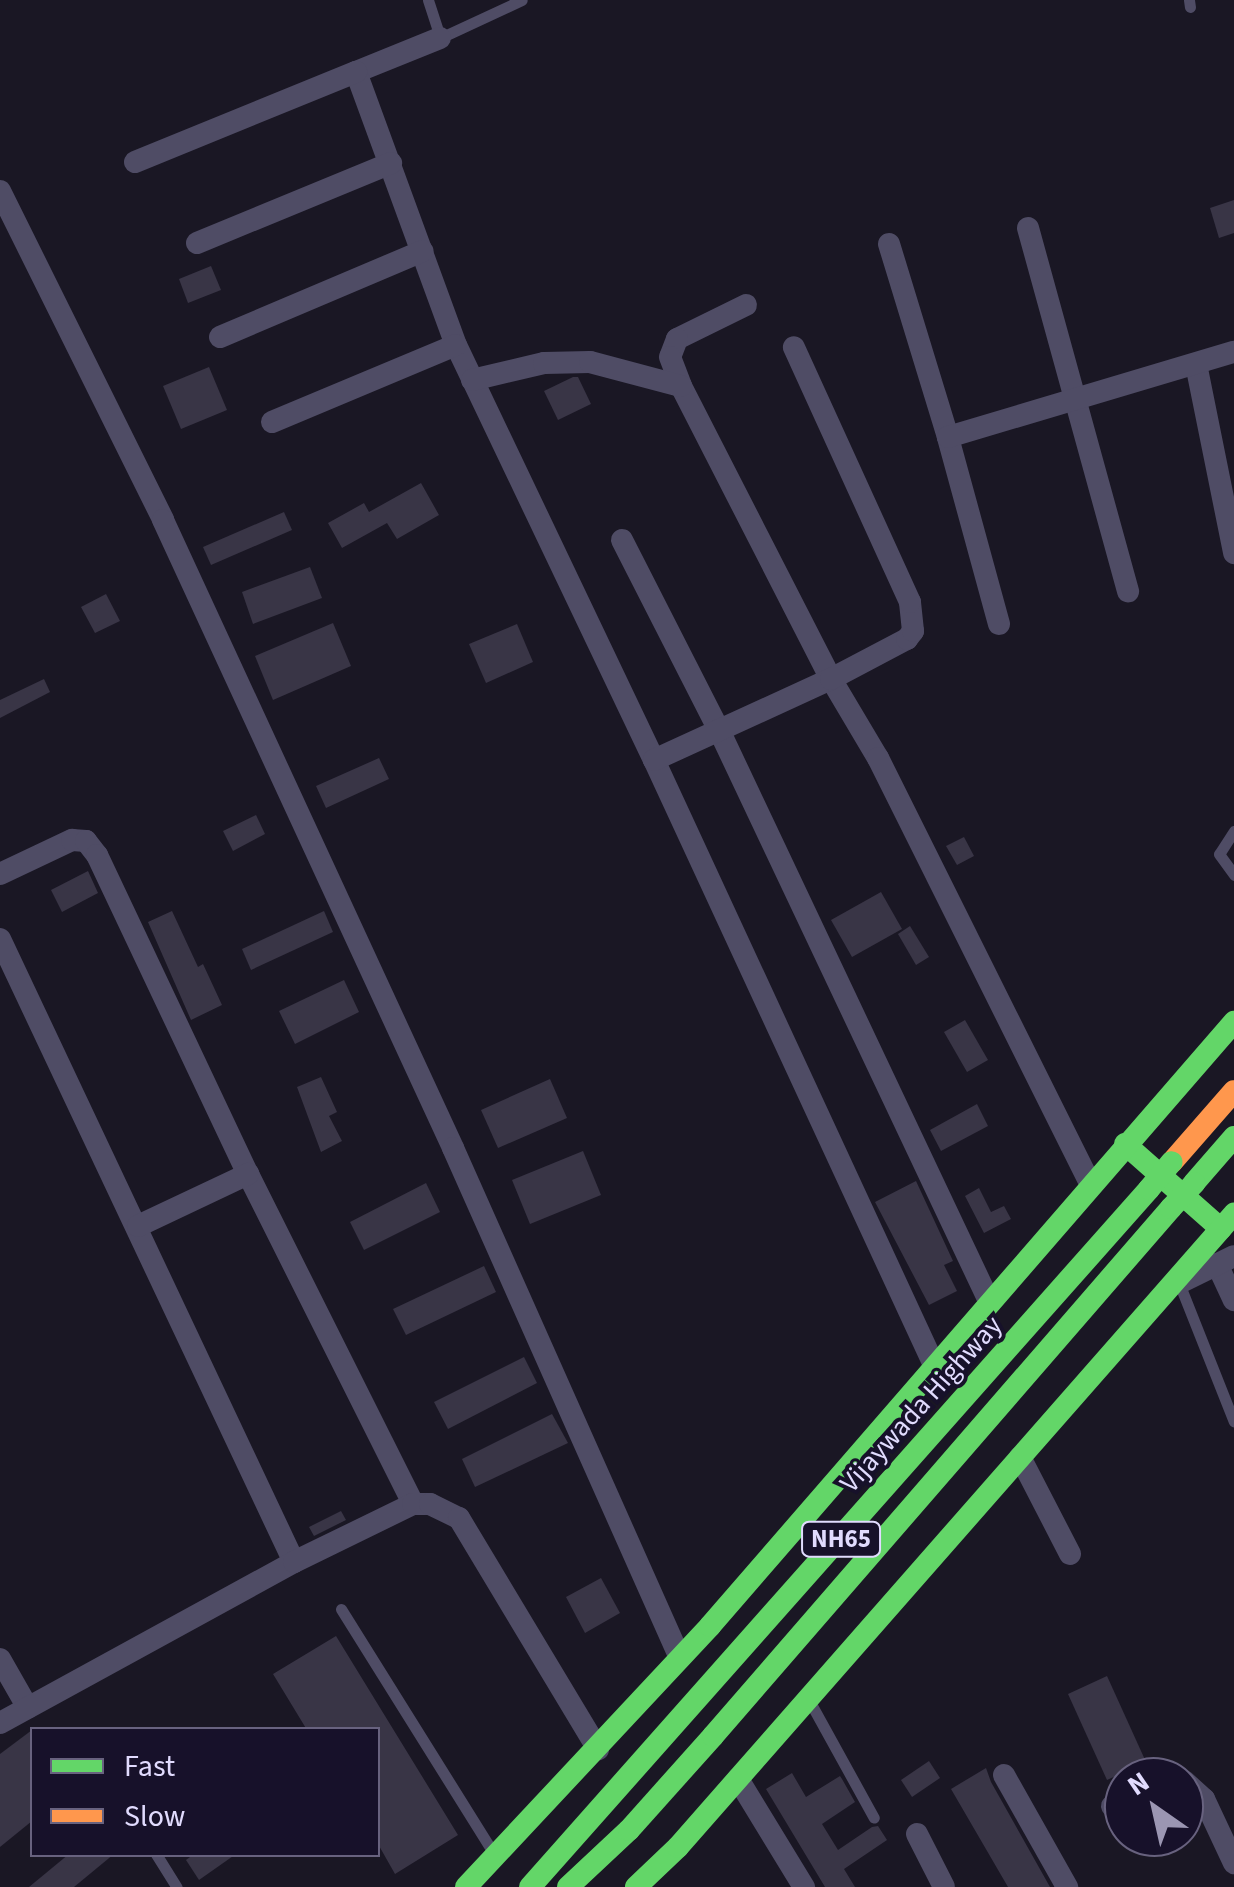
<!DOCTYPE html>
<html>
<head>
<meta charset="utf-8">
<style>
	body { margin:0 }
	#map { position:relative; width:1234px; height:1887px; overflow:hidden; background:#1a1724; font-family:"Source Sans 3",sans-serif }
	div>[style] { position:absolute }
	.building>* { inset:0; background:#393546 }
	.lane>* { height:11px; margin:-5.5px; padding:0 5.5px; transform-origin:5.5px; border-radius:5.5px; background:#4f4c65 }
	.street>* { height:22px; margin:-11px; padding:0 11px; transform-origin:11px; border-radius:11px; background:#4f4c65 }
	.fast>* { height:22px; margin:-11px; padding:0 11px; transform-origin:11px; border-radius:11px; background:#63d668 }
	.slow>* { height:22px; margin:-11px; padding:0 11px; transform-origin:11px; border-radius:11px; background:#ff974d }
	.fast-bridge>* { height:22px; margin:-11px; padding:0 11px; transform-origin:11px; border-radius:11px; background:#63d668 }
	span { translate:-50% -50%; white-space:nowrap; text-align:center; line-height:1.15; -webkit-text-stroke:8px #17112a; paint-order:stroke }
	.shield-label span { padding:2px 8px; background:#17112a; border:2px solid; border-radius:8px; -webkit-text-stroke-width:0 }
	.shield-label { font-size:25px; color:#e1dbfe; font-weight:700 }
	.street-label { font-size:28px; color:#e1dbfe }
	.legend { position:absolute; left:30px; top:1727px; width:350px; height:130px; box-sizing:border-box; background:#17112a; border:2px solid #68627f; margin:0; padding:12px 18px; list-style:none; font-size:30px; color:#e1dbfe }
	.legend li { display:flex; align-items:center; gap:20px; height:50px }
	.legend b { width:50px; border:2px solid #68627f }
	.north { position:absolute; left:1104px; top:1757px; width:100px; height:100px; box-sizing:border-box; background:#17112a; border:2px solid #68627f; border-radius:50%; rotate:326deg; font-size:28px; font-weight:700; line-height:40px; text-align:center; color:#e1dbfe }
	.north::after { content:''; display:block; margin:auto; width:35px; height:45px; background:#9b96b2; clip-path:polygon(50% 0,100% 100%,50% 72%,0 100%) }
</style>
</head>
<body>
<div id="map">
	<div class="building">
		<i style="clip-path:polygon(1234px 200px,1234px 233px,1219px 238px,1210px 208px)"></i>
		<i style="clip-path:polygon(211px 266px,221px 290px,188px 303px,179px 279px)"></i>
		<i style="clip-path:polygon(209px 367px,227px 410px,181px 429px,163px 386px)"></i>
		<i style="clip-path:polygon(573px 377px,578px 377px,591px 404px,558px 420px,544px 391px)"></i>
		<i style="clip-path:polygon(421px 483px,439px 515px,397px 539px,387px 523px,342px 548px,328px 523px,364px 503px,369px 512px)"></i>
		<i style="clip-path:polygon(284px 512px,292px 530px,211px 565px,203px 547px)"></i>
		<i style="clip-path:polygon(310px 567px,322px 598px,253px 624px,242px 592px)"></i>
		<i style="clip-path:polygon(106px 594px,120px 621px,95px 633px,81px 607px)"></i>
		<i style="clip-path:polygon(333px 623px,351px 666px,273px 700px,255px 656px)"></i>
		<i style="clip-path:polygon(517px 624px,533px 662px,486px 683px,469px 644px)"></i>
		<i style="clip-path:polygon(44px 679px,50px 692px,0 718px,0 700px)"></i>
		<i style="clip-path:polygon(379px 758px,389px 779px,326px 808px,316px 786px)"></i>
		<i style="clip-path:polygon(256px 815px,265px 834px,233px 851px,223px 831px)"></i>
		<i style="clip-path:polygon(964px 837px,974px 856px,957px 865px,946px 846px)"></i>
		<i style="clip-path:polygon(88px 871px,98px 893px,62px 912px,51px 890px)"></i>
		<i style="clip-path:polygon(881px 892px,902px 929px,852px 957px,831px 920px)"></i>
		<i style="clip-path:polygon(172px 911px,198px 967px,203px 964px,222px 1005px,191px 1020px,148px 922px)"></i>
		<i style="clip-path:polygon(324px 911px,333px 932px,251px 970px,242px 949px)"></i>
		<i style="clip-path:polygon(910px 926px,929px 957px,916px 965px,898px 934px)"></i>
		<i style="clip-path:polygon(344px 980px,359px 1012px,295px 1044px,279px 1011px)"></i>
		<i style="clip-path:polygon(965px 1020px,988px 1060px,967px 1072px,944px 1032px)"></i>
		<i style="clip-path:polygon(321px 1077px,337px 1112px,329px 1116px,342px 1141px,321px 1152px,297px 1087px)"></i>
		<i style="clip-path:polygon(550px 1079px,567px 1118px,498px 1148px,481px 1110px)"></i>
		<i style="clip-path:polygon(977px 1104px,988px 1126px,941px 1151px,930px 1130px)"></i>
		<i style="clip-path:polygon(583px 1151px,601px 1195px,530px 1224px,512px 1180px)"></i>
		<i style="clip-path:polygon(916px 1181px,953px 1261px,944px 1265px,957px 1291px,929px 1305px,875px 1202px)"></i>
		<i style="clip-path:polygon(426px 1183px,440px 1212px,364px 1250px,350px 1222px)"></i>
		<i style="clip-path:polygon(979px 1188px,991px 1212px,1004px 1206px,1011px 1219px,984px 1233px,965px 1196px)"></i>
		<i style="clip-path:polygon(484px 1266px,496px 1292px,406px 1335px,393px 1309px)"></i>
		<i style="clip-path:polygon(524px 1357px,537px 1383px,448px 1429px,434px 1402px)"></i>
		<i style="clip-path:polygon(552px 1414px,568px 1443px,475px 1487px,462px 1459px)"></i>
		<i style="clip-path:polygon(341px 1511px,346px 1520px,314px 1536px,309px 1527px)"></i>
		<i style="clip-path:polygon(601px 1578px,620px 1613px,585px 1633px,566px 1597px)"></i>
		<i style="clip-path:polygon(336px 1636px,458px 1835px,395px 1874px,378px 1844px,378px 1730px,307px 1730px,273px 1674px)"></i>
		<i style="clip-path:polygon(1107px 1676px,1146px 1762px,1107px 1780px,1068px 1694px)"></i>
		<i style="clip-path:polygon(32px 1730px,32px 1821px,0 1847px,0 1754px)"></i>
		<i style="clip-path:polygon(929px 1761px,940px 1778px,912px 1797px,901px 1780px)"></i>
		<i style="clip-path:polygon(986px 1768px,991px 1782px,1050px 1887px,1008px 1887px,951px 1789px)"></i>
		<i style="clip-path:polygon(792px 1773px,806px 1797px,840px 1776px,842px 1779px,855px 1802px,822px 1824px,838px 1850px,872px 1827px,878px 1826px,887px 1840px,844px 1869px,855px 1887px,825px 1887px,766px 1789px)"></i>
		<i style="clip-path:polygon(69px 1854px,114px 1854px,74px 1887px,29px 1887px)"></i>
		<i style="clip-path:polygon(194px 1854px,236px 1854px,199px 1880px,186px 1860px)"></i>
	</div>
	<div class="lane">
		<i style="left:428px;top:0;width:40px;rotate:72deg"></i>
		<i style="left:440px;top:38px;width:90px;rotate:-24.9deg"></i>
		<i style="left:1189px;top:0;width:7px;rotate:82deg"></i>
		<i style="left:1234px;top:831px;width:27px;rotate:123deg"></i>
		<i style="left:1219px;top:854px;width:26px;rotate:54deg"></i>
		<i style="left:1179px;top:1283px;width:149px;rotate:68.4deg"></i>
		<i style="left:341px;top:1609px;width:289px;rotate:58deg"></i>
		<i style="left:810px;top:1702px;width:132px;rotate:61.1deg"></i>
		<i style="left:156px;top:1854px;width:39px;rotate:58deg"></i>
	</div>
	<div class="street">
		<i style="left:440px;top:38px;width:91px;rotate:158deg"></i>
		<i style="left:356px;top:72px;width:291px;rotate:69.9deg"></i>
		<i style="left:456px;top:345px;width:460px;rotate:64.5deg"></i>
		<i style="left:654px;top:760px;width:667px;rotate:65.16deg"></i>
		<i style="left:135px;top:162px;width:239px;rotate:-22.2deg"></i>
		<i style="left:0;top:191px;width:367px;rotate:63.6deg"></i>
		<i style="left:163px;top:520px;width:692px;rotate:65.21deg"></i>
		<i style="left:453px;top:1148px;width:558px;rotate:66.01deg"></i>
		<i style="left:1028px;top:228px;width:377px;rotate:74.6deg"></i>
		<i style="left:197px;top:243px;width:210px;rotate:-22.4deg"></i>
		<i style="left:889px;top:244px;width:202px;rotate:73deg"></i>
		<i style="left:746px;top:305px;width:77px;rotate:153.8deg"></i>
		<i style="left:677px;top:339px;width:19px;rotate:111deg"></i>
		<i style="left:670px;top:357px;width:31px;rotate:69deg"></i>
		<i style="left:681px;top:386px;width:329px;rotate:62.9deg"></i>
		<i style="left:831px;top:679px;width:92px;rotate:59.3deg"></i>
		<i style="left:878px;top:758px;width:475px;rotate:63.5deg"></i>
		<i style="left:220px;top:337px;width:220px;rotate:-23deg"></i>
		<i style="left:1196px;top:364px;width:193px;rotate:78.6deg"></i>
		<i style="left:472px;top:380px;width:74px;rotate:-13.3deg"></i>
		<i style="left:544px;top:363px;width:46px;rotate:-1.2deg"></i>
		<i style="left:590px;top:362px;width:94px;rotate:14.8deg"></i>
		<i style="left:272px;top:422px;width:199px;rotate:-22.7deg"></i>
		<i style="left:622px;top:540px;width:213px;rotate:63deg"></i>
		<i style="left:719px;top:730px;width:632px;rotate:64.69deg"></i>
		<i style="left:999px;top:624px;width:194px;rotate:-105.3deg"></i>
		<i style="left:948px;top:437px;width:298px;rotate:-16.6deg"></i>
		<i style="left:654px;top:760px;width:195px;rotate:-24.6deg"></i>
		<i style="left:831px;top:679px;width:86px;rotate:-27.8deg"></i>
		<i style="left:907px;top:639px;width:10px;rotate:-53deg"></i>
		<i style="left:913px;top:631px;width:29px;rotate:-96deg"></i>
		<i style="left:910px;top:602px;width:280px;rotate:-114.5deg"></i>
		<i style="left:0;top:874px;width:80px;rotate:-25.3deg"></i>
		<i style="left:72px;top:840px;width:14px;rotate:4deg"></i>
		<i style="left:86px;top:841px;width:18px;rotate:52deg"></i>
		<i style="left:97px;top:855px;width:353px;rotate:64.7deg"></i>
		<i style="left:248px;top:1174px;width:369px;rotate:63.4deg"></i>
		<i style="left:0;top:939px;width:689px;rotate:64.74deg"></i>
		<i style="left:138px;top:1226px;width:122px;rotate:-25.3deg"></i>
		<i style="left:1217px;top:1264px;width:40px;rotate:65deg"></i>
		<i style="left:1179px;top:1283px;width:61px;rotate:-26.1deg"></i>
		<i style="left:1020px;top:1457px;width:109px;rotate:62.7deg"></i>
		<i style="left:0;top:1659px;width:56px;rotate:60.3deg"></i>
		<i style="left:0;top:1723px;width:335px;rotate:-28.7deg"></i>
		<i style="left:294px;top:1562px;width:132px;rotate:-26deg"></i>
		<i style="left:413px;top:1504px;width:17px"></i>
		<i style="left:430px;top:1504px;width:32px;rotate:26deg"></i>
		<i style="left:459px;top:1518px;width:270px;rotate:59deg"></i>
		<i style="left:1004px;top:1775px;width:129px;rotate:60.6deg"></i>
		<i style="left:738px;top:1779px;width:127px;rotate:58.6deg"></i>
		<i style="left:1184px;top:1781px;width:27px;rotate:42deg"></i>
		<i style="left:1204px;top:1799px;width:71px;rotate:64.9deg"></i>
		<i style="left:1112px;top:1806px;width:13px;rotate:-27deg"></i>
		<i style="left:917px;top:1834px;width:59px;rotate:63deg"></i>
	</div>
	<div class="fast">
		<i style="left:1125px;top:1144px;width:128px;rotate:41.5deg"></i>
		<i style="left:1194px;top:1183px;width:61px;rotate:-49deg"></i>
		<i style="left:466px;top:1887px;width:357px;rotate:-46.9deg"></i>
		<i style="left:710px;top:1626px;width:800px;rotate:-49.06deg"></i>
		<i style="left:530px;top:1887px;width:933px;rotate:-48.43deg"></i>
		<i style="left:568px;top:1887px;width:83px;rotate:-43.1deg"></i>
		<i style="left:629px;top:1830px;width:126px;rotate:-48.2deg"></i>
		<i style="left:713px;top:1736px;width:699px;rotate:-49.06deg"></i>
		<i style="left:636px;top:1887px;width:58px;rotate:-43.6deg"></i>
		<i style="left:678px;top:1847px;width:843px;rotate:-48.71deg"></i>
	</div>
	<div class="slow">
		<i style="left:1172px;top:1162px;width:94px;rotate:-48.9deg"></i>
	</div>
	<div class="fast-bridge">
		<i style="left:1149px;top:1189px;width:35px;rotate:-50deg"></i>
		<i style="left:1171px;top:1208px;width:34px;rotate:-47deg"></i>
	</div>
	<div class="shield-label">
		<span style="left:841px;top:1539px">NH65</span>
	</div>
	<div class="street-label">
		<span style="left:921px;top:1404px;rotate:-48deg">Vijaywada Highway</span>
	</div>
	<ul class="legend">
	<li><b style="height:12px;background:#63d668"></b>Fast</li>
	<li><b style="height:12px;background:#ff974d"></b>Slow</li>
	</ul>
	<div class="north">N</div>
</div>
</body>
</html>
